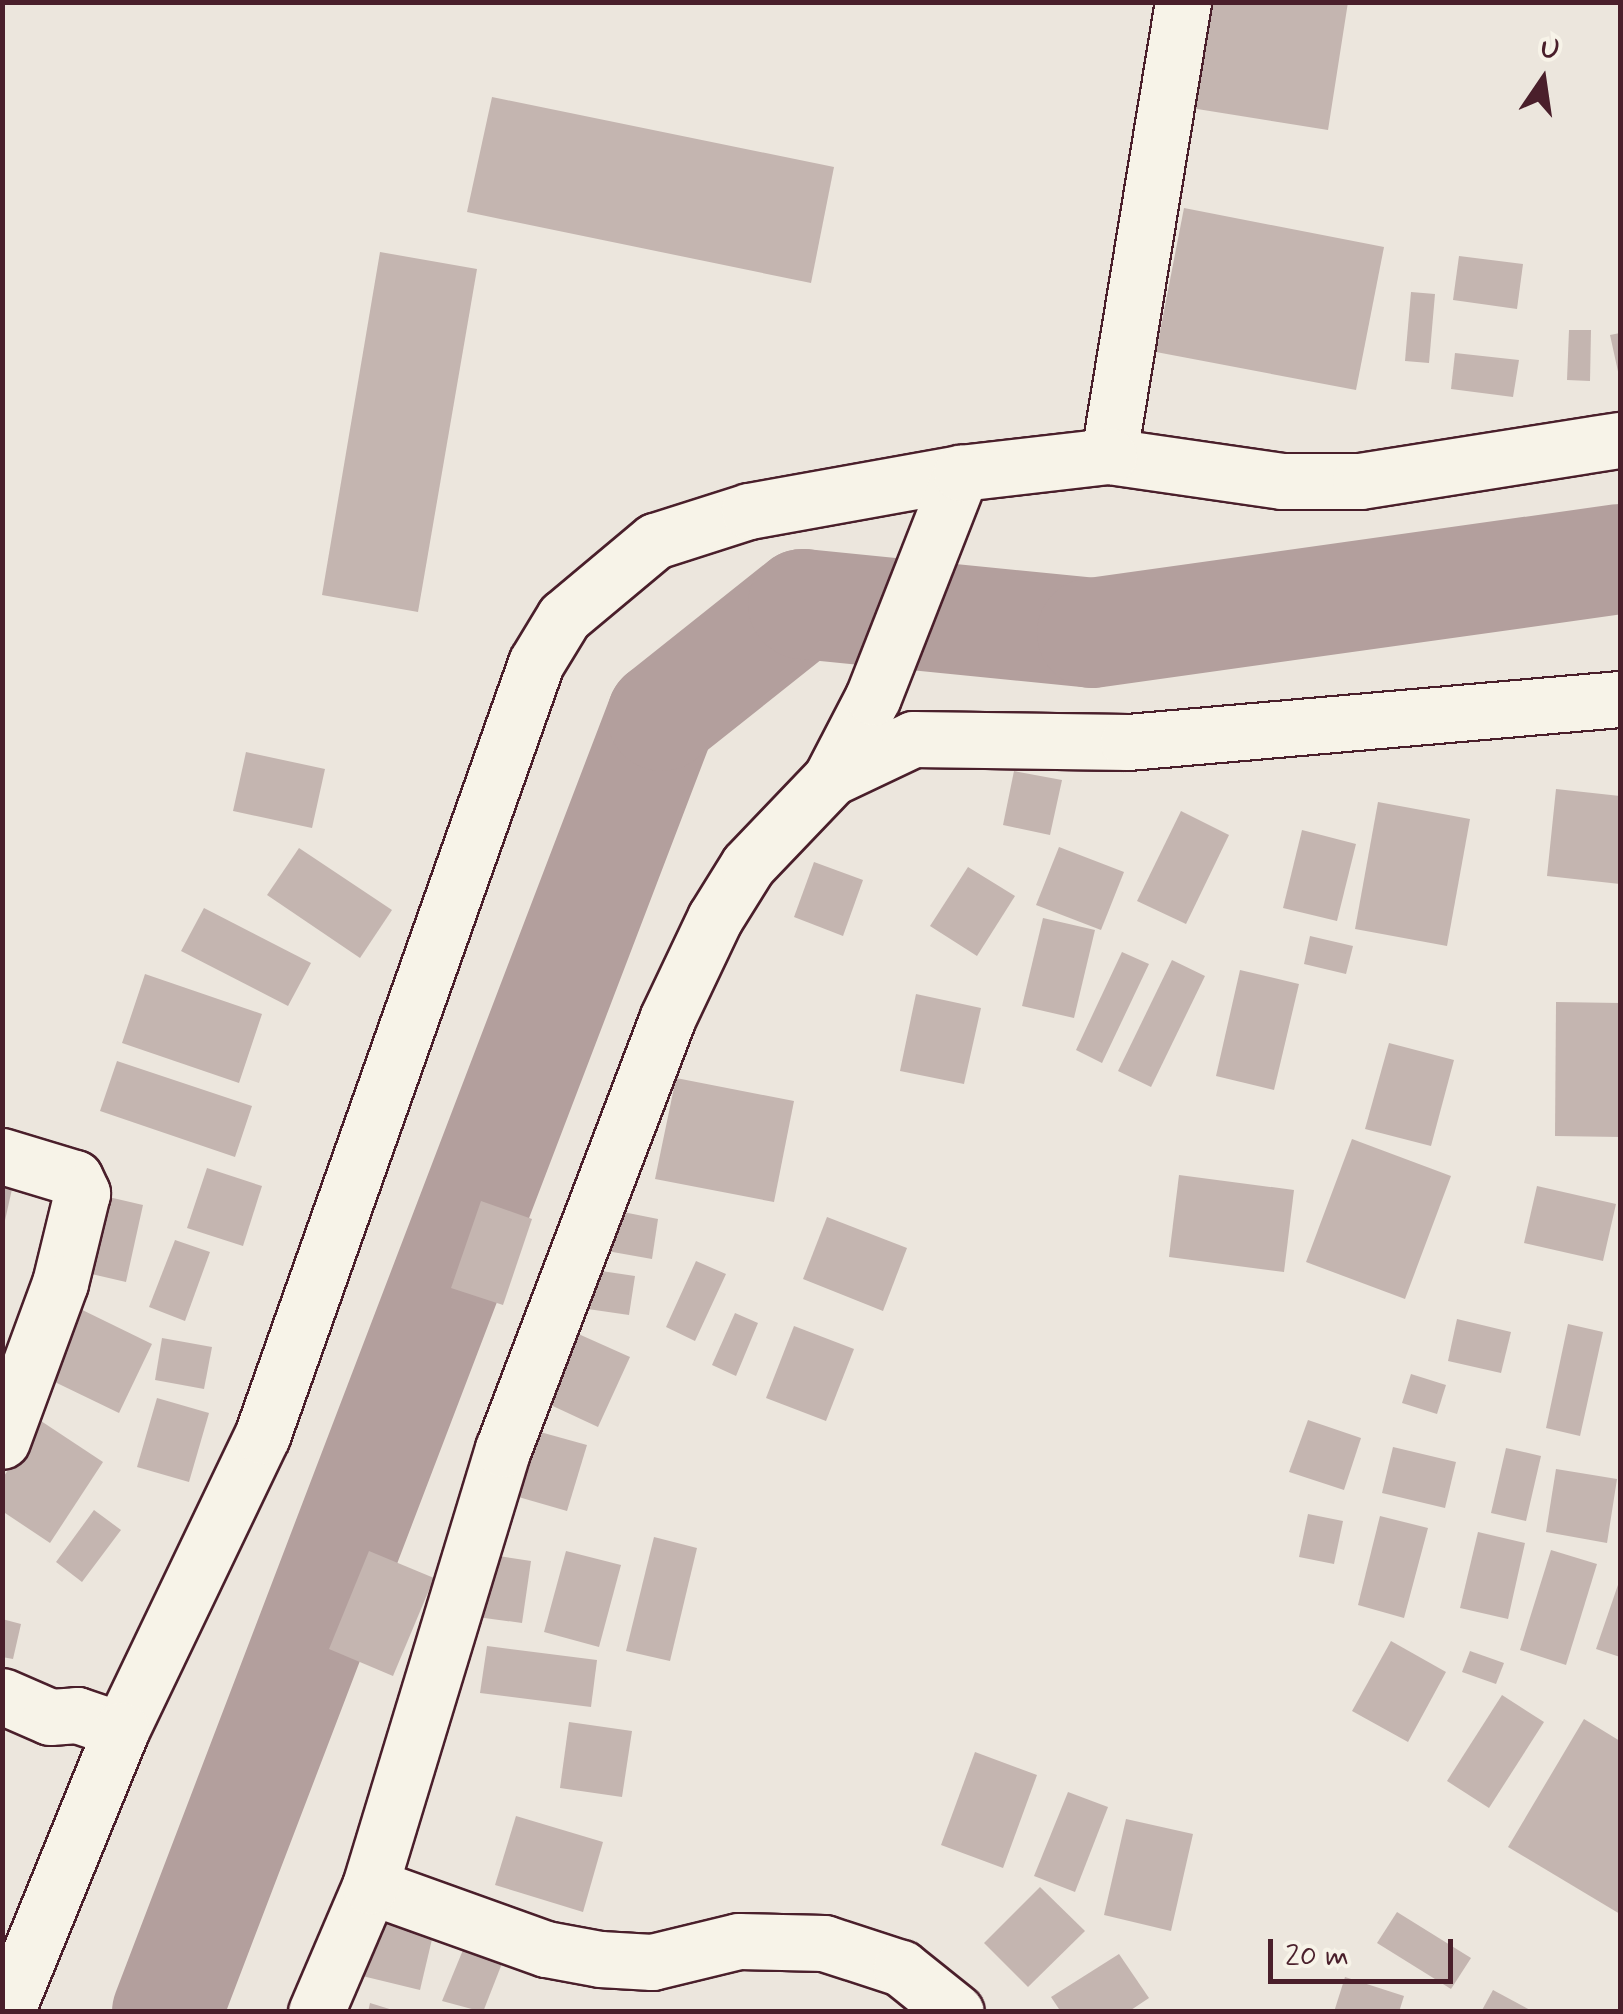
<!DOCTYPE html>
<html>
<head>
<meta charset="utf-8">
<style>
	body { margin:0 }
	#map { position:relative; width:1623px; height:2014px; overflow:hidden; background:#ece6dd; font-family:Mynerve,sans-serif }
	div>[style] { position:absolute }
	.river>* { height:110px; margin:-55px; padding:0 55px; transform-origin:55px; border-radius:55px; background:#b39f9d }
	.building>* { inset:0; background:#c4b5b0 }
	.roads { filter:drop-shadow(2px 0 #4a1f2b) drop-shadow(-2px 0 #4a1f2b) drop-shadow(0 2px #4a1f2b) drop-shadow(0 -2px #4a1f2b) }
	.minor>* { height:55px; margin:-27.5px; padding:0 27.5px; transform-origin:27.5px; border-radius:27.5px; background:#f7f3e8 }
	span { translate:-50% -50%; white-space:nowrap; text-align:center; line-height:1.15; -webkit-text-stroke:8px #f7f3e8; paint-order:stroke }
	.frame { position:absolute; inset:0; border:5px solid #4a1f2b; pointer-events:none }
	.north { position:absolute; left:1493px; top:30px; width:100px; height:100px; -webkit-text-stroke:8px #f7f3e8; paint-order:stroke; rotate:13deg; font-size:28px; font-weight:700; line-height:40px; text-align:center; color:#4a1f2b }
	.north::after { content:''; display:block; margin:auto; width:35px; height:45px; background:#4a1f2b; clip-path:polygon(50% 0,100% 100%,50% 72%,0 100%) }
	.scale { position:absolute; left:1268px; top:1939px; width:185px; height:45px; box-sizing:border-box; border:5px solid #4a1f2b; border-top:0; padding-left:12px; font-size:30px; line-height:35px; white-space:nowrap; color:#4a1f2b; -webkit-text-stroke:8px #f7f3e8; paint-order:stroke }
</style>
</head>
<body>
<div id="map">
	<div class="river">
		<i style="left:167px;top:2012px;width:1387px;rotate:-69.1deg"></i>
		<i style="left:662px;top:716px;width:180px;rotate:-38.5deg"></i>
		<i style="left:803px;top:604px;width:290px;rotate:5.7deg"></i>
		<i style="left:1092px;top:633px;width:533px;rotate:-7.98deg"></i>
	</div>
	<div class="building">
		<i style="clip-path:polygon(1208px 2px,1348px 2px,1328px 130px,1191px 108px)"></i>
		<i style="clip-path:polygon(492px 97px,834px 167px,811px 283px,467px 212px)"></i>
		<i style="clip-path:polygon(1184px 208px,1384px 247px,1356px 390px,1156px 352px)"></i>
		<i style="clip-path:polygon(380px 252px,477px 269px,418px 612px,322px 595px)"></i>
		<i style="clip-path:polygon(1459px 256px,1523px 264px,1517px 309px,1453px 300px)"></i>
		<i style="clip-path:polygon(1411px 292px,1435px 294px,1429px 363px,1405px 361px)"></i>
		<i style="clip-path:polygon(1569px 330px,1591px 330px,1590px 381px,1567px 380px)"></i>
		<i style="clip-path:polygon(1620px 333px,1620px 376px,1619px 376px,1610px 335px)"></i>
		<i style="clip-path:polygon(1455px 353px,1519px 360px,1513px 397px,1451px 389px)"></i>
		<i style="clip-path:polygon(246px 752px,325px 769px,312px 828px,233px 811px)"></i>
		<i style="clip-path:polygon(1014px 771px,1062px 780px,1050px 835px,1003px 825px)"></i>
		<i style="clip-path:polygon(1556px 789px,1620px 796px,1620px 884px,1547px 876px)"></i>
		<i style="clip-path:polygon(1378px 802px,1470px 819px,1447px 946px,1355px 929px)"></i>
		<i style="clip-path:polygon(1181px 811px,1229px 835px,1186px 924px,1137px 901px)"></i>
		<i style="clip-path:polygon(1302px 830px,1356px 844px,1337px 921px,1283px 908px)"></i>
		<i style="clip-path:polygon(1059px 847px,1124px 872px,1101px 930px,1036px 905px)"></i>
		<i style="clip-path:polygon(299px 848px,392px 910px,360px 958px,267px 895px)"></i>
		<i style="clip-path:polygon(814px 862px,863px 880px,843px 936px,794px 917px)"></i>
		<i style="clip-path:polygon(968px 867px,1015px 896px,977px 956px,930px 926px)"></i>
		<i style="clip-path:polygon(204px 908px,311px 963px,288px 1006px,181px 951px)"></i>
		<i style="clip-path:polygon(1043px 918px,1095px 930px,1074px 1018px,1022px 1006px)"></i>
		<i style="clip-path:polygon(1310px 936px,1353px 946px,1346px 974px,1304px 964px)"></i>
		<i style="clip-path:polygon(1122px 952px,1149px 964px,1102px 1063px,1076px 1050px)"></i>
		<i style="clip-path:polygon(1172px 960px,1205px 976px,1151px 1087px,1118px 1071px)"></i>
		<i style="clip-path:polygon(1240px 970px,1299px 984px,1274px 1090px,1216px 1076px)"></i>
		<i style="clip-path:polygon(145px 974px,262px 1014px,239px 1083px,122px 1043px)"></i>
		<i style="clip-path:polygon(916px 994px,981px 1008px,964px 1084px,900px 1071px)"></i>
		<i style="clip-path:polygon(1556px 1002px,1620px 1003px,1620px 1137px,1555px 1136px)"></i>
		<i style="clip-path:polygon(1389px 1043px,1454px 1060px,1431px 1146px,1365px 1129px)"></i>
		<i style="clip-path:polygon(117px 1061px,252px 1106px,235px 1157px,100px 1111px)"></i>
		<i style="clip-path:polygon(676px 1078px,794px 1101px,774px 1202px,655px 1179px)"></i>
		<i style="clip-path:polygon(1352px 1139px,1451px 1176px,1405px 1299px,1306px 1262px)"></i>
		<i style="clip-path:polygon(207px 1168px,262px 1186px,243px 1246px,187px 1228px)"></i>
		<i style="clip-path:polygon(1179px 1175px,1294px 1190px,1284px 1272px,1169px 1257px)"></i>
		<i style="clip-path:polygon(1537px 1186px,1616px 1204px,1603px 1261px,1524px 1243px)"></i>
		<i style="clip-path:polygon(2px 1187px,12px 1189px,4px 1225px,2px 1225px)"></i>
		<i style="clip-path:polygon(100px 1195px,143px 1205px,126px 1282px,83px 1272px)"></i>
		<i style="clip-path:polygon(481px 1201px,532px 1219px,503px 1305px,451px 1288px)"></i>
		<i style="clip-path:polygon(613px 1210px,658px 1219px,652px 1259px,607px 1251px)"></i>
		<i style="clip-path:polygon(827px 1217px,907px 1248px,883px 1311px,803px 1279px)"></i>
		<i style="clip-path:polygon(175px 1240px,210px 1252px,185px 1321px,149px 1307px)"></i>
		<i style="clip-path:polygon(696px 1261px,726px 1274px,695px 1341px,666px 1327px)"></i>
		<i style="clip-path:polygon(581px 1268px,635px 1276px,629px 1315px,574px 1307px)"></i>
		<i style="clip-path:polygon(66px 1302px,152px 1344px,119px 1413px,32px 1371px)"></i>
		<i style="clip-path:polygon(735px 1313px,758px 1323px,736px 1376px,712px 1365px)"></i>
		<i style="clip-path:polygon(1457px 1319px,1511px 1332px,1501px 1373px,1448px 1361px)"></i>
		<i style="clip-path:polygon(1568px 1324px,1603px 1332px,1580px 1436px,1546px 1428px)"></i>
		<i style="clip-path:polygon(794px 1326px,854px 1349px,826px 1421px,766px 1398px)"></i>
		<i style="clip-path:polygon(574px 1332px,630px 1357px,598px 1427px,542px 1401px)"></i>
		<i style="clip-path:polygon(162px 1338px,212px 1347px,204px 1389px,155px 1380px)"></i>
		<i style="clip-path:polygon(1411px 1374px,1446px 1385px,1437px 1414px,1402px 1403px)"></i>
		<i style="clip-path:polygon(157px 1398px,209px 1413px,189px 1482px,137px 1467px)"></i>
		<i style="clip-path:polygon(1308px 1420px,1361px 1438px,1344px 1490px,1289px 1472px)"></i>
		<i style="clip-path:polygon(41px 1421px,103px 1462px,50px 1543px,2px 1511px,2px 1479px)"></i>
		<i style="clip-path:polygon(533px 1430px,587px 1445px,567px 1511px,515px 1496px)"></i>
		<i style="clip-path:polygon(1393px 1447px,1456px 1462px,1445px 1508px,1382px 1493px)"></i>
		<i style="clip-path:polygon(1506px 1448px,1541px 1456px,1526px 1521px,1491px 1513px)"></i>
		<i style="clip-path:polygon(1556px 1469px,1617px 1479px,1607px 1543px,1546px 1532px)"></i>
		<i style="clip-path:polygon(94px 1510px,121px 1530px,82px 1582px,56px 1562px)"></i>
		<i style="clip-path:polygon(1308px 1514px,1343px 1521px,1334px 1564px,1299px 1557px)"></i>
		<i style="clip-path:polygon(1380px 1516px,1428px 1528px,1404px 1618px,1358px 1605px)"></i>
		<i style="clip-path:polygon(1478px 1532px,1525px 1543px,1508px 1619px,1460px 1608px)"></i>
		<i style="clip-path:polygon(654px 1537px,697px 1548px,670px 1661px,626px 1651px)"></i>
		<i style="clip-path:polygon(1551px 1550px,1597px 1564px,1566px 1665px,1520px 1650px)"></i>
		<i style="clip-path:polygon(369px 1551px,434px 1578px,393px 1676px,329px 1649px)"></i>
		<i style="clip-path:polygon(566px 1551px,621px 1565px,599px 1647px,544px 1632px)"></i>
		<i style="clip-path:polygon(480px 1553px,531px 1561px,522px 1623px,470px 1616px)"></i>
		<i style="clip-path:polygon(1620px 1579px,1620px 1657px,1596px 1649px)"></i>
		<i style="clip-path:polygon(2px 1619px,21px 1624px,13px 1659px,2px 1657px)"></i>
		<i style="clip-path:polygon(1391px 1641px,1446px 1672px,1408px 1742px,1352px 1711px)"></i>
		<i style="clip-path:polygon(487px 1646px,597px 1660px,591px 1707px,480px 1693px)"></i>
		<i style="clip-path:polygon(1470px 1651px,1504px 1663px,1496px 1684px,1462px 1672px)"></i>
		<i style="clip-path:polygon(1502px 1695px,1544px 1722px,1489px 1808px,1447px 1781px)"></i>
		<i style="clip-path:polygon(1584px 1719px,1620px 1741px,1620px 1914px,1508px 1847px)"></i>
		<i style="clip-path:polygon(569px 1722px,632px 1731px,622px 1797px,560px 1788px)"></i>
		<i style="clip-path:polygon(975px 1752px,1037px 1775px,1003px 1868px,941px 1845px)"></i>
		<i style="clip-path:polygon(1068px 1792px,1108px 1807px,1075px 1892px,1034px 1876px)"></i>
		<i style="clip-path:polygon(516px 1816px,603px 1842px,583px 1912px,495px 1885px)"></i>
		<i style="clip-path:polygon(1126px 1819px,1193px 1834px,1171px 1931px,1104px 1915px)"></i>
		<i style="clip-path:polygon(1040px 1887px,1085px 1931px,1028px 1987px,984px 1943px)"></i>
		<i style="clip-path:polygon(368px 1901px,437px 1918px,420px 1990px,350px 1973px)"></i>
		<i style="clip-path:polygon(1397px 1912px,1471px 1958px,1451px 1989px,1377px 1943px)"></i>
		<i style="clip-path:polygon(472px 1928px,510px 1943px,483px 2012px,442px 2001px)"></i>
		<i style="clip-path:polygon(1119px 1954px,1149px 1998px,1128px 2012px,1061px 2012px,1051px 1997px)"></i>
		<i style="clip-path:polygon(1345px 1977px,1404px 1996px,1399px 2012px,1334px 2012px)"></i>
		<i style="clip-path:polygon(1493px 1990px,1534px 2012px,1481px 2012px)"></i>
		<i style="clip-path:polygon(370px 2003px,396px 2011px,396px 2012px,368px 2012px)"></i>
	</div>
	<div class="roads">
		<div class="minor">
			<i style="left:1183px;top:2px;width:460px;rotate:99.3deg"></i>
			<i style="left:1109px;top:456px;width:175px;rotate:8.2deg"></i>
			<i style="left:1282px;top:481px;width:78px"></i>
			<i style="left:1360px;top:481px;width:263px;rotate:-9deg"></i>
			<i style="left:831px;top:778px;width:91px;rotate:-25.4deg"></i>
			<i style="left:913px;top:739px;width:215px;rotate:0.8deg"></i>
			<i style="left:1128px;top:742px;width:494px;rotate:-5deg"></i>
			<i style="left:2px;top:1156px;width:76px;rotate:16.8deg"></i>
			<i style="left:75px;top:1178px;width:17px;rotate:65deg"></i>
			<i style="left:82px;top:1193px;width:93px;rotate:103.7deg"></i>
			<i style="left:60px;top:1283px;width:168px;rotate:110.2deg"></i>
			<i style="left:2px;top:1696px;width:52px;rotate:23.6deg"></i>
			<i style="left:50px;top:1717px;width:27px;rotate:-4deg"></i>
			<i style="left:77px;top:1715px;width:46px;rotate:18.8deg"></i>
			<i style="left:121px;top:1730px;width:326px;rotate:-64.4deg"></i>
			<i style="left:262px;top:1436px;width:820px;rotate:-70.48deg"></i>
			<i style="left:536px;top:663px;width:54px;rotate:-58.7deg"></i>
			<i style="left:564px;top:617px;width:119px;rotate:-39.9deg"></i>
			<i style="left:655px;top:541px;width:99px;rotate:-17.7deg"></i>
			<i style="left:749px;top:511px;width:215px;rotate:-10.2deg"></i>
			<i style="left:370px;top:1886px;width:187px;rotate:19.7deg"></i>
			<i style="left:546px;top:1949px;width:55px;rotate:10.5deg"></i>
			<i style="left:600px;top:1959px;width:52px;rotate:3.3deg"></i>
			<i style="left:652px;top:1962px;width:89px;rotate:-13.6deg"></i>
			<i style="left:739px;top:1941px;width:85px;rotate:1.3deg"></i>
			<i style="left:824px;top:1943px;width:81px;rotate:18deg"></i>
			<i style="left:901px;top:1968px;width:70px;rotate:38.7deg"></i>
			<i style="left:6px;top:2012px;width:305px;rotate:-67.8deg"></i>
			<i style="left:316px;top:2012px;width:137px;rotate:-66.8deg"></i>
			<i style="left:370px;top:1886px;width:457px;rotate:-73.1deg"></i>
			<i style="left:503px;top:1449px;width:460px;rotate:-69.1deg"></i>
			<i style="left:667px;top:1019px;width:112px;rotate:-64.6deg"></i>
			<i style="left:715px;top:918px;width:62px;rotate:-58.1deg"></i>
			<i style="left:748px;top:865px;width:120px;rotate:-46.3deg"></i>
			<i style="left:831px;top:778px;width:91px;rotate:-62.6deg"></i>
			<i style="left:873px;top:697px;width:241px;rotate:-68.6deg"></i>
			<i style="left:961px;top:473px;width:149px;rotate:-6.6deg"></i>
		</div>
	</div>
	<div class="frame"></div>
	<div class="north">U</div>
	<div class="scale">20 m</div>
</div>
</body>
</html>
